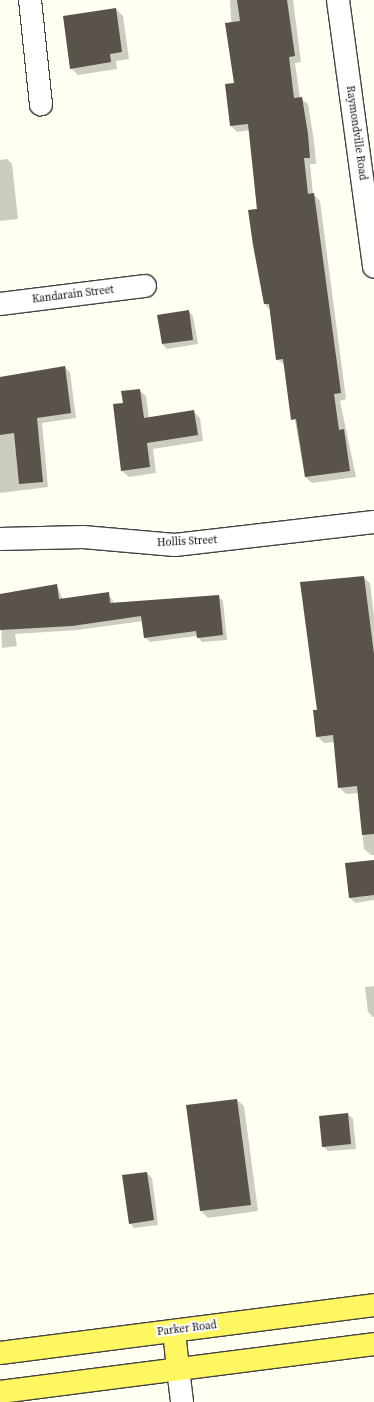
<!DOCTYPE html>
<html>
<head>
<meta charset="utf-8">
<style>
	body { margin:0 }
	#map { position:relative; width:374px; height:1402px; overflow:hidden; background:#fffff2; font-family:"Source Serif 4",serif }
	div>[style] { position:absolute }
	.shadow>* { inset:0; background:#0003 }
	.building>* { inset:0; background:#5a534b }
	.roads { filter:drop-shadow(1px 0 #434343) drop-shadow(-1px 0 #434343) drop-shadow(0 1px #434343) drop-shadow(0 -1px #434343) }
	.minor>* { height:22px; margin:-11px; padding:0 11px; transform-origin:11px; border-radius:11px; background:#fff }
	.major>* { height:22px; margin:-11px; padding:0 11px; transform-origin:11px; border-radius:11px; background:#fff762 }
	span { translate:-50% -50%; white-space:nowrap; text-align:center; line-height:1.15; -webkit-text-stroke:4px #fff; paint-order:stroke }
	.street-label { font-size:11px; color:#101010 }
</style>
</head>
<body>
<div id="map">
	<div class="shadow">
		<i style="clip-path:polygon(230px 0,293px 0,301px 62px,295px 63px,300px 98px,308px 104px,314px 141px,316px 164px,310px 164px,313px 194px,320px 201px,346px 399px,340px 401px,356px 477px,312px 483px,305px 477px,285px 365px,277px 359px,270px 310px,265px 304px,250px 130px,237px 132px,231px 126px,235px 84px)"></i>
		<i style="clip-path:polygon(116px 9px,123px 16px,129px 59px,116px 61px,117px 69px,78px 75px,71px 68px)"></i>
		<i style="clip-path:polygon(7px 159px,12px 164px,18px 219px,0 221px,0 160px)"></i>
		<i style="clip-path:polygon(188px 311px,193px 316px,198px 344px,167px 349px,162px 344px)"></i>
		<i style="clip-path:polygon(65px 367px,70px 372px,76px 418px,42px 423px,48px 487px,0 493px,0 377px)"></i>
		<i style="clip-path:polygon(139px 390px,146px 396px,149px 418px,193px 411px,200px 418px,203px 441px,153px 449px,156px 473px,129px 477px,122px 471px,124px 404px)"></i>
		<i style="clip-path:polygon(363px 577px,370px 583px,374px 616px,374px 855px,371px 855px,364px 849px,358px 793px,346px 794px,339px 787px,335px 742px,324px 743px,317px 736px,318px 710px)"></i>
		<i style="clip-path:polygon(57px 585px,63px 600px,108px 593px,114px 603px,218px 596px,223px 601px,227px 640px,202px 642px,197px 636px,150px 642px,145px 637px,143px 621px,77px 630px,15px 634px,17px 646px,2px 648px,0 595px)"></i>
		<i style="clip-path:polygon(374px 861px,374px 900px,355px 903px,350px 898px)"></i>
		<i style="clip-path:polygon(374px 986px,374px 1017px,373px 1017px,368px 1012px,365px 987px)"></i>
		<i style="clip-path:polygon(237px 1100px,244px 1106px,258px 1211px,208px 1218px,201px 1211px,188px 1106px)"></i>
		<i style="clip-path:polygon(348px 1114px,353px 1119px,356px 1149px,328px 1151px,323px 1146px)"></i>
		<i style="clip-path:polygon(147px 1173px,152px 1178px,158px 1225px,134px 1228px,130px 1223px)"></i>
	</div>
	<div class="building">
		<i style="clip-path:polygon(237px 0,287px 0,295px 56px,289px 57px,294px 98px,302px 97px,308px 134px,310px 158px,304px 158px,308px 194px,314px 193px,341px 393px,334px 394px,339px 430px,344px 429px,350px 471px,305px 477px,296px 419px,291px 420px,283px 359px,276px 360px,269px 304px,264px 304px,253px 245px,248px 210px,257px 209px,248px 124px,230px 126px,225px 84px,234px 83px,225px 23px,240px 21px)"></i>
		<i style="clip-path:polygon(116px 8px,122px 52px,110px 54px,111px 62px,70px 69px,63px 16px)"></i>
		<i style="clip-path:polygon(189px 310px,193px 340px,162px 344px,157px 315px)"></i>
		<i style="clip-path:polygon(65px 366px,71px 413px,37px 418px,43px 482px,19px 484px,14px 433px,0 435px,0 377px)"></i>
		<i style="clip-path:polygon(140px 389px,144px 418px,194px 410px,198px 435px,147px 443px,150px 467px,121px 471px,113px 404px,123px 403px,121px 391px)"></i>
		<i style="clip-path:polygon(364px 576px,374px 654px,374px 834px,362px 835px,357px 786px,338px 788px,333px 735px,316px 737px,313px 710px,317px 710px,300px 582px)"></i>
		<i style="clip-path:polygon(57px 584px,59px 599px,109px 592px,110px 603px,219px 595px,223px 635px,197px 638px,196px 631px,144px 638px,141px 616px,72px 626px,0 630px,0 594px)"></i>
		<i style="clip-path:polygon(374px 860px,374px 895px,349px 898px,345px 863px)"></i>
		<i style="clip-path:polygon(237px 1099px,251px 1205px,200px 1211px,186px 1105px)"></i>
		<i style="clip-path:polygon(348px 1113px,351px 1144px,322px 1147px,319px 1116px)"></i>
		<i style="clip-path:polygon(147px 1172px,154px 1220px,129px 1224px,122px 1175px)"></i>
	</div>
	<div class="roads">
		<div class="minor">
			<i style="left:30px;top:0;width:105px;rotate:84deg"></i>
			<i style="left:338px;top:0;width:269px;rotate:82.3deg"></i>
			<i style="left:0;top:304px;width:146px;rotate:-7.1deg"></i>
			<i style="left:0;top:539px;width:83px;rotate:-1.4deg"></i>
			<i style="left:83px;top:537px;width:92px;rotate:5deg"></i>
			<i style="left:175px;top:545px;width:200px;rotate:-6.6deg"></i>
			<i style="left:178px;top:1369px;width:33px;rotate:83deg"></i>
		</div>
		<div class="major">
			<i style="left:174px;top:1331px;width:38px;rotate:84deg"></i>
			<i style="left:0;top:1353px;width:377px;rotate:-7.3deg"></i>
			<i style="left:0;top:1392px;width:377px;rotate:-7.3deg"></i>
		</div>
	</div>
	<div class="street-label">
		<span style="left:356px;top:133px;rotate:82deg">Raymondville Road</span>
		<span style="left:73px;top:295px;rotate:-7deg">Kandarain Street</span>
		<span style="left:187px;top:542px;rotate:-3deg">Hollis Street</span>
		<span style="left:187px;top:1329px;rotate:-7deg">Parker Road</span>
	</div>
</div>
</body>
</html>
